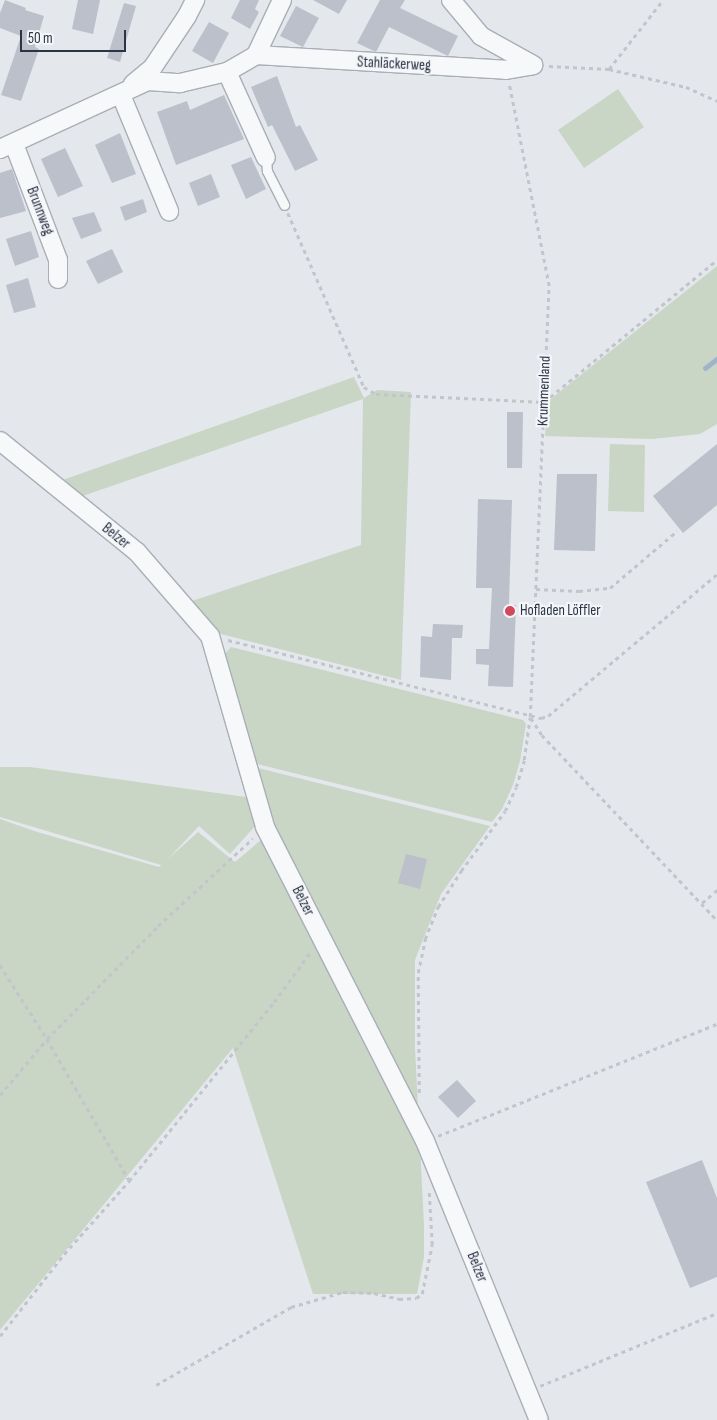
<!DOCTYPE html>
<html>
<head>
<meta charset="utf-8">
<style>
	body { margin:0 }
	#map { position:relative; width:717px; height:1420px; overflow:hidden; background:#e4e7ec; font-family:"Sofia Sans Condensed",sans-serif }
	div>[style] { position:absolute }
	.green>* { inset:0; background:#c9d6c5 }
	.stream>* { height:4.5px; margin:-2.25px; padding:0 2.25px; transform-origin:2.25px; border-radius:2.25px; background:#9fb4cc }
	.building>* { inset:0; background:#bbc0ca }
	.path>* { height:2.5px; margin-top:-1.25px; transform-origin:0; background:repeating-linear-gradient(90deg,#c2c5cb 0 4px,transparent 0 8px) }
	.roads { filter:drop-shadow(1px 0 #a9aeb7) drop-shadow(-1px 0 #a9aeb7) drop-shadow(0 1px #a9aeb7) drop-shadow(0 -1px #a9aeb7) }
	.service>* { height:9px; margin:-4.5px; padding:0 4.5px; transform-origin:4.5px; border-radius:4.5px; background:#f7f8fa }
	.minor>* { height:18px; margin:-9px; padding:0 9px; transform-origin:9px; border-radius:9px; background:#f7f8fa }
	.dots>* { width:14px; height:14px; translate:-50% -50%; box-sizing:border-box; border:2px solid #f4f6f9; border-radius:50% }
	span { translate:-50% -50%; white-space:nowrap; text-align:center; line-height:1.15; -webkit-text-stroke:4.5px #f4f6f9; paint-order:stroke }
	.street-label { font-size:15px; color:#2b3445 }
	.poi-label { font-size:15px; color:#2b3445 }
	.left { translate:0 -50%; text-align:left }
	.scale { position:absolute; left:20px; top:30px; width:106px; height:22px; box-sizing:border-box; border:2px solid #2b3445; border-top:0; padding-left:6px; font-size:15px; line-height:18px; white-space:nowrap; color:#2b3445; -webkit-text-stroke:4px #f4f6f9; paint-order:stroke }
</style>
</head>
<body>
<div id="map">
	<div class="green">
		<i style="clip-path:polygon(618px 89px,644px 127px,584px 168px,558px 130px)"></i>
		<i style="clip-path:polygon(717px 266px,717px 424px,700px 434px,652px 439px,545px 436px,547px 402px)"></i>
		<i style="clip-path:polygon(354px 377px,364px 398px,377px 390px,411px 392px,401px 680px,213px 632px,189px 602px,361px 545px,363px 399px,77px 498px,57px 482px)"></i>
		<i style="clip-path:polygon(610px 444px,645px 445px,644px 512px,608px 511px)"></i>
		<i style="clip-path:polygon(231px 647px,523px 720px,526px 724px,520px 761px,513px 785px,502px 809px,492px 822px,253px 763px,223px 656px)"></i>
		<i style="clip-path:polygon(0 767px,30px 767px,246px 797px,257px 824px,230px 854px,199px 826px,168px 859px,198px 832px,235px 862px,275px 828px,258px 768px,490px 826px,441px 894px,415px 960px,415px 1048px,424px 1225px,424px 1257px,417px 1294px,313px 1294px,233px 1048px,0 1330px,0 819px,34px 831px,159px 867px,161px 865px,0 817px)"></i>
	</div>
	<div class="stream">
		<i style="left:705px;top:368px;width:15px;rotate:-37deg"></i>
	</div>
	<div class="building">
		<i style="clip-path:polygon(5px 0,26px 8px,25px 10px,44px 16px,35px 47px,39px 49px,21px 101px,1px 95px,21px 36px,0 28px,0 13px)"></i>
		<i style="clip-path:polygon(78px 0,100px 0,93px 34px,72px 29px)"></i>
		<i style="clip-path:polygon(240px 0,259px 0,255px 9px,259px 12px,250px 29px,231px 18px)"></i>
		<i style="clip-path:polygon(313px 0,347px 0,339px 14px)"></i>
		<i style="clip-path:polygon(380px 0,405px 0,400px 8px,458px 36px,448px 56px,389px 27px,376px 52px,357px 43px)"></i>
		<i style="clip-path:polygon(124px 3px,136px 6px,120px 62px,107px 58px)"></i>
		<i style="clip-path:polygon(296px 6px,319px 18px,303px 47px,280px 36px)"></i>
		<i style="clip-path:polygon(209px 22px,229px 33px,213px 63px,192px 51px)"></i>
		<i style="clip-path:polygon(277px 76px,296px 127px,300px 125px,318px 160px,295px 171px,272px 125px,268px 127px,251px 87px)"></i>
		<i style="clip-path:polygon(224px 95px,244px 139px,176px 165px,157px 112px,187px 101px,190px 110px)"></i>
		<i style="clip-path:polygon(120px 133px,136px 174px,112px 183px,95px 145px)"></i>
		<i style="clip-path:polygon(65px 148px,83px 186px,58px 197px,41px 159px)"></i>
		<i style="clip-path:polygon(251px 157px,266px 189px,246px 199px,231px 165px)"></i>
		<i style="clip-path:polygon(12px 169px,26px 211px,0 218px,0 173px)"></i>
		<i style="clip-path:polygon(211px 174px,220px 197px,198px 206px,189px 183px)"></i>
		<i style="clip-path:polygon(143px 199px,147px 212px,125px 221px,120px 207px)"></i>
		<i style="clip-path:polygon(94px 212px,102px 231px,81px 239px,72px 218px)"></i>
		<i style="clip-path:polygon(31px 231px,39px 257px,15px 266px,6px 239px)"></i>
		<i style="clip-path:polygon(112px 249px,123px 272px,98px 284px,86px 261px)"></i>
		<i style="clip-path:polygon(28px 278px,36px 307px,14px 313px,6px 285px)"></i>
		<i style="clip-path:polygon(507px 412px,523px 412px,522px 468px,507px 468px)"></i>
		<i style="clip-path:polygon(717px 444px,717px 505px,683px 533px,653px 496px)"></i>
		<i style="clip-path:polygon(557px 474px,597px 474px,595px 551px,554px 550px)"></i>
		<i style="clip-path:polygon(478px 499px,512px 500px,509px 605px,516px 605px,513px 687px,488px 686px,489px 665px,476px 664px,476px 649px,489px 649px,492px 588px,476px 588px)"></i>
		<i style="clip-path:polygon(433px 624px,463px 625px,462px 638px,452px 638px,451px 680px,420px 677px,421px 636px,432px 637px)"></i>
		<i style="clip-path:polygon(406px 854px,427px 859px,420px 889px,398px 883px)"></i>
		<i style="clip-path:polygon(457px 1080px,476px 1101px,458px 1118px,438px 1097px)"></i>
		<i style="clip-path:polygon(702px 1160px,717px 1198px,717px 1277px,690px 1288px,646px 1182px)"></i>
	</div>
	<div class="path">
		<i style="left:549px;top:66px;width:60px;rotate:2.9deg"></i>
		<i style="left:609px;top:69px;width:79px;rotate:13.2deg"></i>
		<i style="left:686px;top:87px;width:34px;rotate:24deg"></i>
		<i style="left:609px;top:69px;width:88px;rotate:-52deg"></i>
		<i style="left:288px;top:213px;width:190px;rotate:66.4deg"></i>
		<i style="left:364px;top:387px;width:14px;rotate:30deg"></i>
		<i style="left:376px;top:394px;width:168px;rotate:2.7deg"></i>
		<i style="left:544px;top:402px;width:224px;rotate:-39.4deg"></i>
		<i style="left:536px;top:589px;width:43px;rotate:2.7deg"></i>
		<i style="left:579px;top:591px;width:31px;rotate:-6deg"></i>
		<i style="left:610px;top:588px;width:88px;rotate:-40.4deg"></i>
		<i style="left:228px;top:640px;width:323px;rotate:14deg"></i>
		<i style="left:541px;top:718px;width:7px;rotate:-16deg"></i>
		<i style="left:548px;top:716px;width:221px;rotate:-40deg"></i>
		<i style="left:531px;top:718px;width:20px;rotate:57deg"></i>
		<i style="left:542px;top:735px;width:255px;rotate:46.6deg"></i>
		<i style="left:702px;top:903px;width:20px;rotate:-41deg"></i>
		<i style="left:0;top:965px;width:88px;rotate:57.6deg"></i>
		<i style="left:47px;top:1039px;width:163px;rotate:59.8deg"></i>
		<i style="left:419px;top:1093px;width:120px;rotate:-90.5deg"></i>
		<i style="left:418px;top:973px;width:35px;rotate:-78deg"></i>
		<i style="left:425px;top:939px;width:35px;rotate:-68deg"></i>
		<i style="left:438px;top:907px;width:43px;rotate:-57.4deg"></i>
		<i style="left:461px;top:871px;width:74px;rotate:-53.7deg"></i>
		<i style="left:505px;top:811px;width:26px;rotate:-65deg"></i>
		<i style="left:516px;top:787px;width:28px;rotate:-73deg"></i>
		<i style="left:524px;top:760px;width:43px;rotate:-82.1deg"></i>
		<i style="left:530px;top:717px;width:431px;rotate:-87.5deg"></i>
		<i style="left:549px;top:286px;width:206px;rotate:-101.2deg"></i>
		<i style="left:0;top:1095px;width:73px;rotate:-50deg"></i>
		<i style="left:47px;top:1039px;width:158px;rotate:-45.5deg"></i>
		<i style="left:158px;top:926px;width:129px;rotate:-42.8deg"></i>
		<i style="left:438px;top:1136px;width:301px;rotate:-21.9deg"></i>
		<i style="left:0;top:1336px;width:104px;rotate:-52deg"></i>
		<i style="left:64px;top:1254px;width:98px;rotate:-48.3deg"></i>
		<i style="left:129px;top:1181px;width:230px;rotate:-51deg"></i>
		<i style="left:274px;top:1002px;width:64px;rotate:-53.8deg"></i>
		<i style="left:156px;top:1385px;width:156px;rotate:-30deg"></i>
		<i style="left:291px;top:1307px;width:54px;rotate:-16.1deg"></i>
		<i style="left:343px;top:1292px;width:31px;rotate:2deg"></i>
		<i style="left:374px;top:1293px;width:26px;rotate:13deg"></i>
		<i style="left:399px;top:1299px;width:17px;rotate:-3deg"></i>
		<i style="left:416px;top:1298px;width:7px;rotate:-34deg"></i>
		<i style="left:422px;top:1294px;width:50px;rotate:-78.5deg"></i>
		<i style="left:432px;top:1245px;width:53px;rotate:-93.2deg"></i>
		<i style="left:540px;top:1386px;width:191px;rotate:-22.4deg"></i>
	</div>
	<div class="roads">
		<div class="service">
			<i style="left:266px;top:158px;width:13px;rotate:86deg"></i>
			<i style="left:267px;top:171px;width:38px;rotate:63deg"></i>
		</div>
		<div class="minor">
			<i style="left:451px;top:0;width:47px;rotate:50.2deg"></i>
			<i style="left:481px;top:36px;width:60px;rotate:29.1deg"></i>
			<i style="left:256px;top:55px;width:250px;rotate:3.4deg"></i>
			<i style="left:506px;top:70px;width:27px;rotate:-10deg"></i>
			<i style="left:256px;top:55px;width:61px;rotate:-64.7deg"></i>
			<i style="left:227px;top:72px;width:94px;rotate:65.6deg"></i>
			<i style="left:133px;top:84px;width:26px;rotate:-40deg"></i>
			<i style="left:153px;top:67px;width:61px;rotate:-56.3deg"></i>
			<i style="left:187px;top:16px;width:18px;rotate:-63deg"></i>
			<i style="left:121px;top:95px;width:126px;rotate:67.5deg"></i>
			<i style="left:14px;top:144px;width:124px;rotate:69.2deg"></i>
			<i style="left:58px;top:260px;width:19px;rotate:90deg"></i>
			<i style="left:0;top:149px;width:163px;rotate:-24.7deg"></i>
			<i style="left:148px;top:81px;width:32px;rotate:4deg"></i>
			<i style="left:180px;top:83px;width:48px;rotate:-13.2deg"></i>
			<i style="left:227px;top:72px;width:34px;rotate:-30deg"></i>
			<i style="left:0;top:441px;width:176px;rotate:39deg"></i>
			<i style="left:137px;top:552px;width:111px;rotate:49deg"></i>
			<i style="left:210px;top:636px;width:199px;rotate:73.9deg"></i>
			<i style="left:265px;top:827px;width:352px;rotate:63deg"></i>
			<i style="left:425px;top:1141px;width:301px;rotate:67.8deg"></i>
		</div>
	</div>
	<div class="dots">
		<i style="left:510px;top:611px;background:#d1495b"></i>
	</div>
	<div class="street-label">
		<span style="left:394px;top:64px;rotate:3deg">Stahläckerweg</span>
		<span style="left:40px;top:211px;rotate:69deg">Brunnweg</span>
		<span style="left:544px;top:391px;rotate:-88deg">Krummenland</span>
		<span style="left:116px;top:536px;rotate:39deg">Belzer</span>
		<span style="left:303px;top:901px;rotate:63deg">Belzer</span>
		<span style="left:477px;top:1267px;rotate:68deg">Belzer</span>
	</div>
	<div class="poi-label">
		<span class="left" style="left:520px;top:611px">Hofladen Löffler</span>
	</div>
	<div class="scale">50 m</div>
</div>
</body>
</html>
